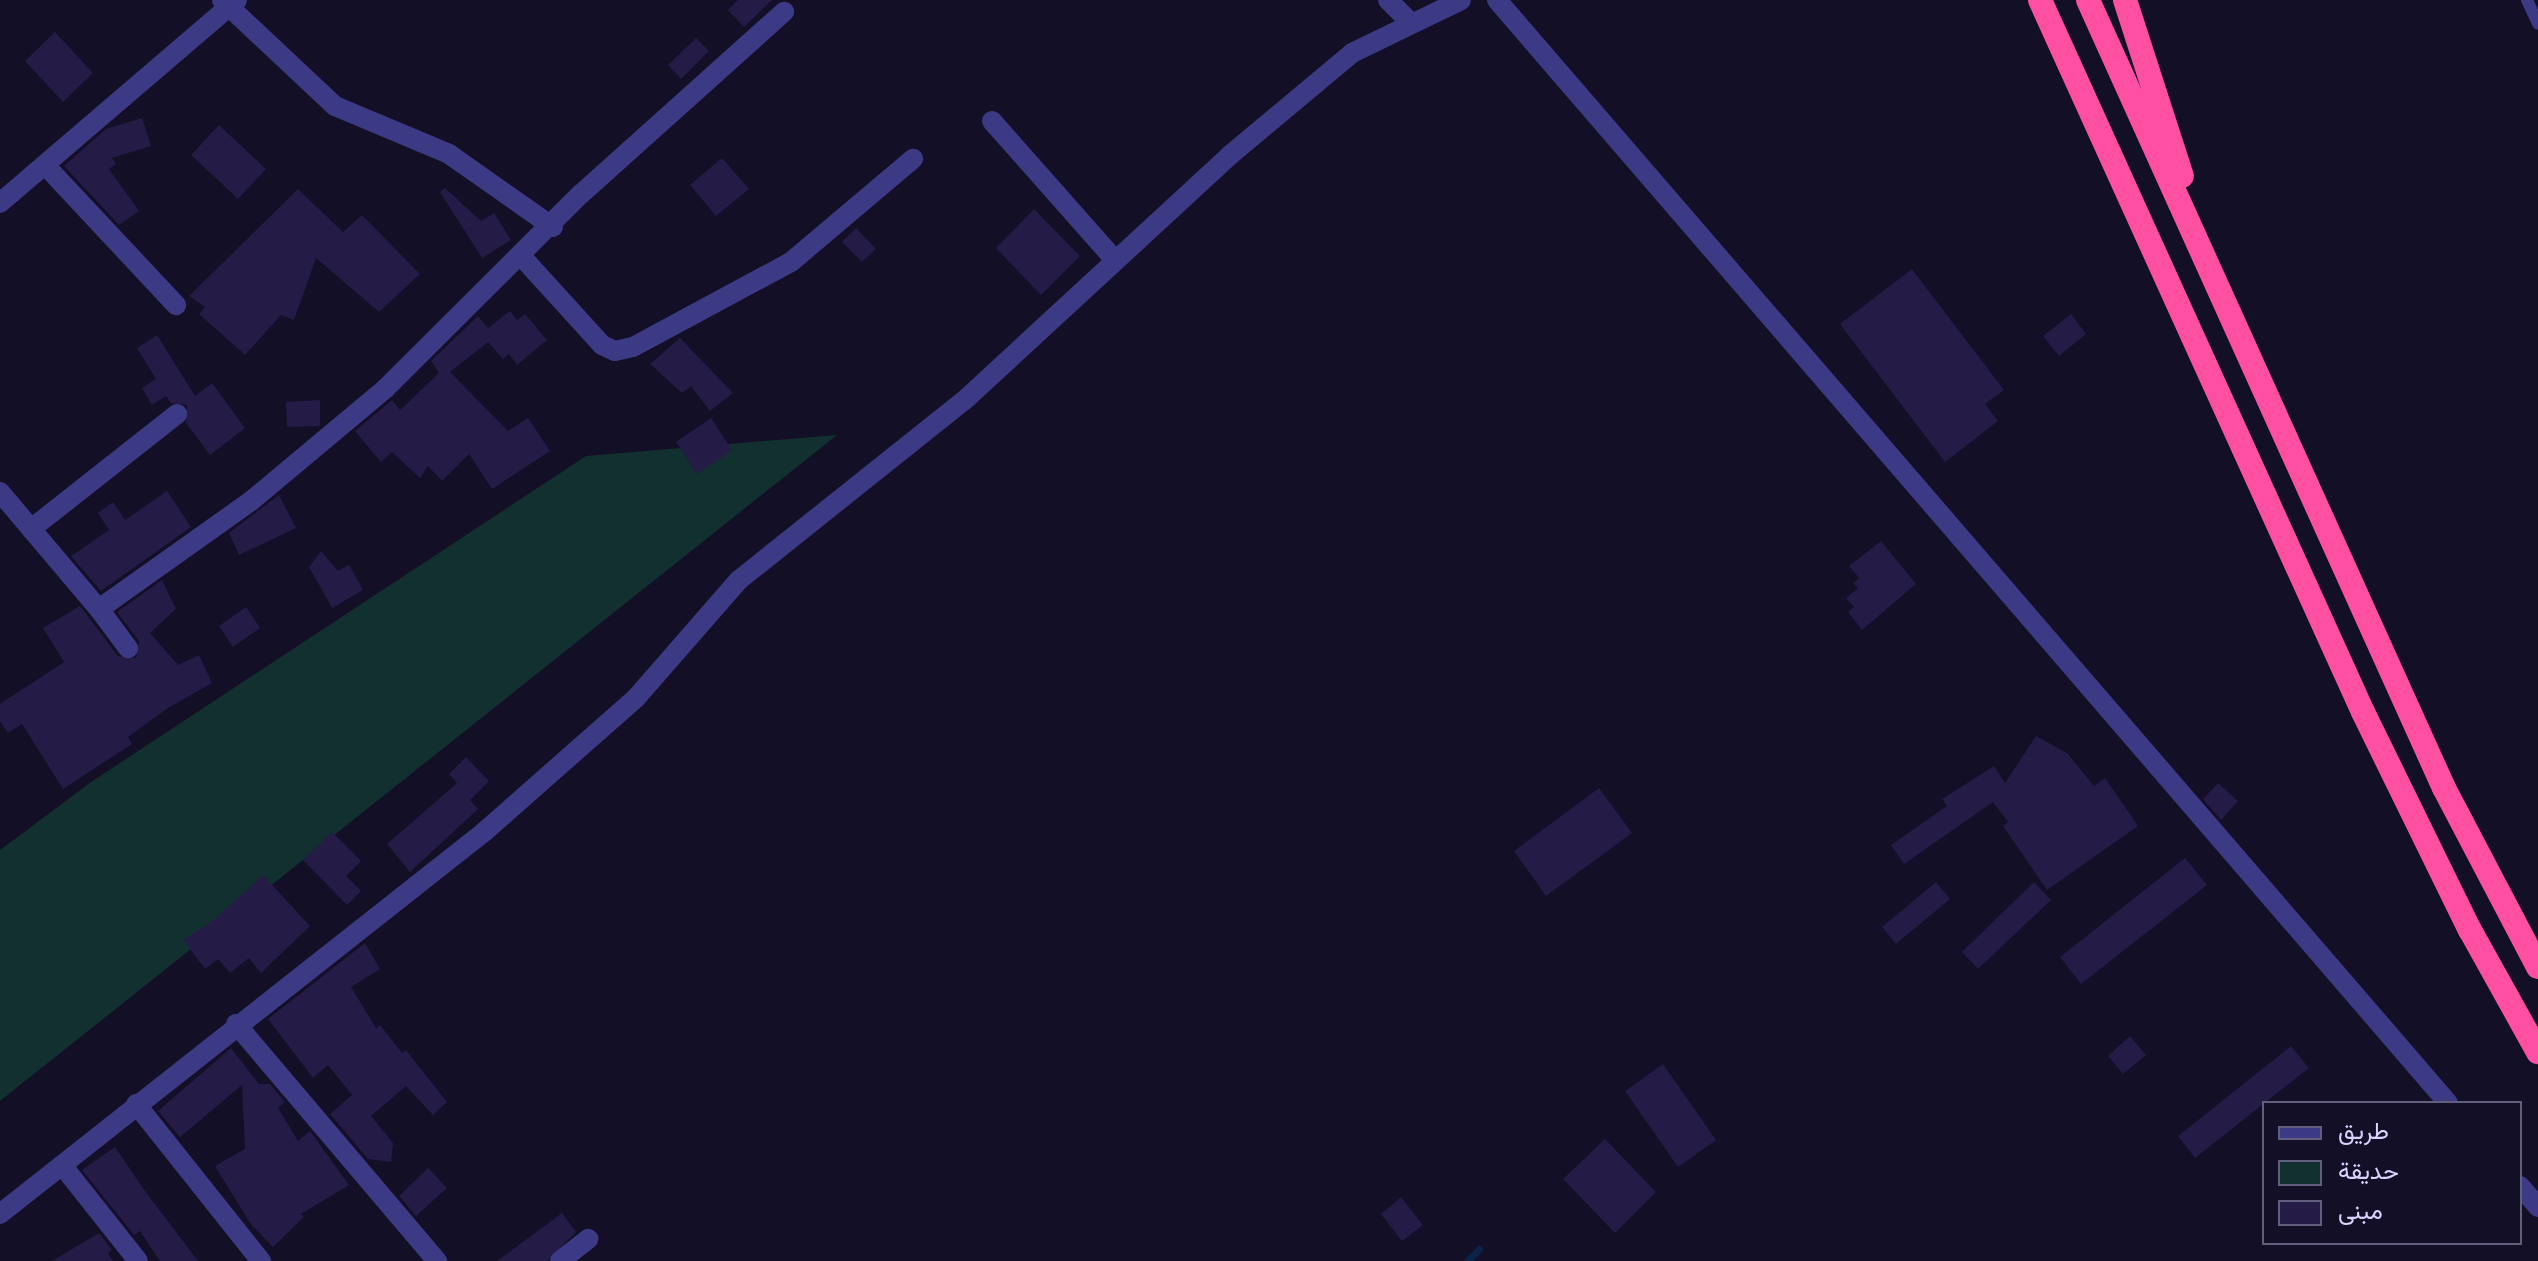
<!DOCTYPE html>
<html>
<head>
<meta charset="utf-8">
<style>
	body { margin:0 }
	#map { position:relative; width:2538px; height:1261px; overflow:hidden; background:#130f26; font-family:Arial,Vazirmatn,sans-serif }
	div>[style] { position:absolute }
	.green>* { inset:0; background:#12302f }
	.stream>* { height:7px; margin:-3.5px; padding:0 3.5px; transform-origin:3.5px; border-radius:3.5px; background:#0c2248 }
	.building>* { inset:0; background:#241b47 }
	.lane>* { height:12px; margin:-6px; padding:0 6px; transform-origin:6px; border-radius:6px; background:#3d3a85 }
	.street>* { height:20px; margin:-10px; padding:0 10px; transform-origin:10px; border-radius:10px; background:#3d3a85 }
	.highway>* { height:24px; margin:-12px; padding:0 12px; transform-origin:12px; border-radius:12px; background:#ff4fa3 }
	span { translate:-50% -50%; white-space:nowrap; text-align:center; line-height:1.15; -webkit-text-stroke:7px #130f26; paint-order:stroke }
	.legend { position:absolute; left:2262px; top:1101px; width:260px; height:144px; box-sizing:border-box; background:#130f26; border:2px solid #625e7d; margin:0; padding:10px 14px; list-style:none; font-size:24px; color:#d9d4ff }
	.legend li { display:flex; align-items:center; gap:16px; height:40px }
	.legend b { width:40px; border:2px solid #625e7d }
</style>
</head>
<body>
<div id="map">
	<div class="green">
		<i style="clip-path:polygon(837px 435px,0 1101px,0 850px,91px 782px,586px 456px)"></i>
	</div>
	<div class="stream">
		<i style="left:1467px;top:1261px;width:17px;rotate:-45deg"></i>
	</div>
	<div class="building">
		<i style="clip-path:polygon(738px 0,772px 0,744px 27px,728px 10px)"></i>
		<i style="clip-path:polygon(55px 32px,93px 73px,63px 102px,25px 61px)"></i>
		<i style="clip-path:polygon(696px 38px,709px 51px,681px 79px,668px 65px)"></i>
		<i style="clip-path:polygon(142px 118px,151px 146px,112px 158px,116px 164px,109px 169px,139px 211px,119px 225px,64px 166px,106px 129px)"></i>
		<i style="clip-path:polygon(219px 125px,266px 169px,238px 199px,191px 155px)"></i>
		<i style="clip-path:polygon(722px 158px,749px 189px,716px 216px,690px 185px)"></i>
		<i style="clip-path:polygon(445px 188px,481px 221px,494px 213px,511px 240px,482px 258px,440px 192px)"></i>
		<i style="clip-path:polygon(298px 189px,343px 232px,362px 215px,420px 274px,379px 312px,316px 258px,294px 320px,281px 315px,245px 355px,199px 314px,205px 307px,189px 296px)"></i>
		<i style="clip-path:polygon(1034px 209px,1080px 256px,1041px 295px,996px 248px)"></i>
		<i style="clip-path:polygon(856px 228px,876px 249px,862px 262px,842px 242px)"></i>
		<i style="clip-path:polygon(1912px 269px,2004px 390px,1985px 404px,1998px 421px,1945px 462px,1840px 324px)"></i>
		<i style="clip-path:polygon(510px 311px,517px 320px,525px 314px,547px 340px,517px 365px,509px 354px,503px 359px,488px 342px,450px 372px,508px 431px,528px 418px,550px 451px,492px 489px,469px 454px,442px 481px,428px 466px,420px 478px,392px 452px,381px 462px,355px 431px,392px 400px,400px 410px,439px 373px,431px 361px,478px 316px,488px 328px)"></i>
		<i style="clip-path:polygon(2071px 314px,2086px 334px,2059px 356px,2043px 336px)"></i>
		<i style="clip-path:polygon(157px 335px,195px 396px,212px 383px,245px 428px,210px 455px,186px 423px,187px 405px,171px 403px,166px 396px,152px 405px,142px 388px,156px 379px,137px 348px)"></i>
		<i style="clip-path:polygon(680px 338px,733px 393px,710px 411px,691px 386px,682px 393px,650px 364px)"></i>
		<i style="clip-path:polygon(320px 400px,320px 426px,287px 427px,286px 402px)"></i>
		<i style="clip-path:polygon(711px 418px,732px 450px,697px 474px,676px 442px)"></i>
		<i style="clip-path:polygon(167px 491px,191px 527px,101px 591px,71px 556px,109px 530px,98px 513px,113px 502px,125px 520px)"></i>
		<i style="clip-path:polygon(279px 495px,296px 528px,239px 555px,229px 533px)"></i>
		<i style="clip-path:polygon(1881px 541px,1916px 584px,1862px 630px,1848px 612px,1854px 607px,1846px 598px,1858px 588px,1853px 583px,1859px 578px,1849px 566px)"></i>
		<i style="clip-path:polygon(321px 551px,338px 571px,349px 565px,363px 590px,332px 608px,309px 567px)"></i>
		<i style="clip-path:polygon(162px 580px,176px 609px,150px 633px,178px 665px,199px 655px,212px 683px,168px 708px,128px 737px,132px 744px,63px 789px,22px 724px,8px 733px,0 721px,0 704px,64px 662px,43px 628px,80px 606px,118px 656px,136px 658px,139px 641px,117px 612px)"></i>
		<i style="clip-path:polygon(246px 607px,260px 628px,233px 647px,219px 626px)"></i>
		<i style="clip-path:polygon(2036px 736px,2067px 753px,2094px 786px,2105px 778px,2138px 826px,2047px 890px,2003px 826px,2008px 822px,1993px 802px,1904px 864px,1891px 845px,1947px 806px,1942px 799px,1994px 766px,2005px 783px)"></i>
		<i style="clip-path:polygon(466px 757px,489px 781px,470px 800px,478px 809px,410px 872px,387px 844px,457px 783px,449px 774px)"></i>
		<i style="clip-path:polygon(2218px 783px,2238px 801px,2221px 820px,2203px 799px)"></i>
		<i style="clip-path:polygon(1599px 788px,1632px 833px,1546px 896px,1514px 851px)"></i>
		<i style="clip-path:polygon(332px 832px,361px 861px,346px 876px,361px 891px,347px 905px,303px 860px)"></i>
		<i style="clip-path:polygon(2185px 858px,2207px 885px,2081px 984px,2060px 957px)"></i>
		<i style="clip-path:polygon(263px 875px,310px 926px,261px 973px,249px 958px,230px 973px,218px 959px,205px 969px,183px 940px,215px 919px)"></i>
		<i style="clip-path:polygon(1936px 882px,1950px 899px,1896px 944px,1882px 927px)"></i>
		<i style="clip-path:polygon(2034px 882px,2051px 900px,1978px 969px,1962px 952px)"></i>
		<i style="clip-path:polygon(365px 943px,380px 969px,351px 987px,376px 1028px,380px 1025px,402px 1053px,406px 1050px,447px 1102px,433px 1115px,406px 1086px,371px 1116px,393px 1143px,391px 1162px,368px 1159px,330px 1114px,352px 1095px,328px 1065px,313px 1078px,268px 1019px)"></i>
		<i style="clip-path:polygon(2130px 1036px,2146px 1055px,2123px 1074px,2108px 1056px)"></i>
		<i style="clip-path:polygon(2291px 1046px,2309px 1068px,2195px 1158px,2178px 1136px)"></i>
		<i style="clip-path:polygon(231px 1048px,259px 1084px,270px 1084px,285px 1102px,278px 1108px,298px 1141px,310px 1131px,349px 1185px,301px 1214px,304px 1217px,273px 1247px,250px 1223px,215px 1166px,245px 1149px,242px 1085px,180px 1137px,158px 1111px)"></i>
		<i style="clip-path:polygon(1663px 1064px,1716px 1140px,1678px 1167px,1625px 1091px)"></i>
		<i style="clip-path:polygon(1605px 1139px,1656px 1192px,1615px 1233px,1563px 1179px)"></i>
		<i style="clip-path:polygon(115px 1147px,145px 1191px,198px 1261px,160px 1261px,140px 1231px,134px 1235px,82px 1170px)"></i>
		<i style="clip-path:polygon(428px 1168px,447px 1188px,416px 1216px,399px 1196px)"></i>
		<i style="clip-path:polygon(1401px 1197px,1423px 1225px,1402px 1241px,1381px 1214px)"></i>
		<i style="clip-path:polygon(562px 1213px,576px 1232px,547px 1261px,497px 1261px)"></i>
		<i style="clip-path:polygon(99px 1233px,112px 1250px,108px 1253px,113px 1261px,52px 1261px)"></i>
	</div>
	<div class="lane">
		<i style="left:2527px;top:0;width:26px;rotate:65deg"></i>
	</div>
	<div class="street">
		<i style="left:222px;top:0;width:155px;rotate:43.2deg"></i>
		<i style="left:335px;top:106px;width:124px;rotate:22.8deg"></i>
		<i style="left:449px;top:154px;width:127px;rotate:35.1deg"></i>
		<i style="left:1388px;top:0;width:33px;rotate:45deg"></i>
		<i style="left:1497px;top:0;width:1456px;rotate:49.23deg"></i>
		<i style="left:992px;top:121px;width:186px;rotate:48.5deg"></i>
		<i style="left:45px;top:165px;width:192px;rotate:46.9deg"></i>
		<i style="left:0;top:203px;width:312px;rotate:-40.6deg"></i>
		<i style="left:522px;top:257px;width:119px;rotate:47.7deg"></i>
		<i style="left:602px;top:345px;width:14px;rotate:25deg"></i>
		<i style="left:615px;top:351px;width:18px;rotate:-13deg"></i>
		<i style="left:633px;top:347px;width:179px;rotate:-28.3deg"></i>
		<i style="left:791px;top:262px;width:160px;rotate:-40.2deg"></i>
		<i style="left:0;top:492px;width:153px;rotate:49.8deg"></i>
		<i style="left:99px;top:609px;width:186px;rotate:-35.4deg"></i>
		<i style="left:251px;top:501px;width:176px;rotate:-39.9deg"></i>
		<i style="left:386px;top:388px;width:275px;rotate:-44.9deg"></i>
		<i style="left:581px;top:194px;width:273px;rotate:-41.9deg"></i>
		<i style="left:31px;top:529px;width:186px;rotate:-38.2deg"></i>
		<i style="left:99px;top:609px;width:49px;rotate:53.4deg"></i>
		<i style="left:236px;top:1024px;width:311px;rotate:49.7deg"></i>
		<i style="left:136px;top:1104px;width:201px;rotate:51.5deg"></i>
		<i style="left:62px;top:1165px;width:122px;rotate:51.6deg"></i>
		<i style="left:2520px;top:1186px;width:28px;rotate:49deg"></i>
		<i style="left:0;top:1214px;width:617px;rotate:-38.28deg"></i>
		<i style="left:484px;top:832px;width:203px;rotate:-41.4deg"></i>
		<i style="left:636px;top:698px;width:157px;rotate:-48.9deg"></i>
		<i style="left:739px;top:580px;width:293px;rotate:-38.6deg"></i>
		<i style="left:968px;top:397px;width:355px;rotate:-42.7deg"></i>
		<i style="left:1229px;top:156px;width:160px;rotate:-39.9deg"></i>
		<i style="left:1352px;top:53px;width:121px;rotate:-25.9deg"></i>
		<i style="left:560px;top:1261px;width:36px;rotate:-38deg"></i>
	</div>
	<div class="highway">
		<i style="left:2040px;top:0;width:782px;rotate:65.6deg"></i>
		<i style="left:2363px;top:712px;width:243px;rotate:63.9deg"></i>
		<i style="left:2470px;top:930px;width:140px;rotate:60.9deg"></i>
		<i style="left:2088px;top:0;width:865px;rotate:65.69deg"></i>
		<i style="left:2444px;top:788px;width:202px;rotate:62.3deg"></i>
		<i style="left:2125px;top:0;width:185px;rotate:72.1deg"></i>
	</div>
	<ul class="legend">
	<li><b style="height:10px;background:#3d3a85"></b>طريق</li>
	<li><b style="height:22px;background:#12302f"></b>حديقة</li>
	<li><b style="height:22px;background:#241b47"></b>مبنى</li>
	</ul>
</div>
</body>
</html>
